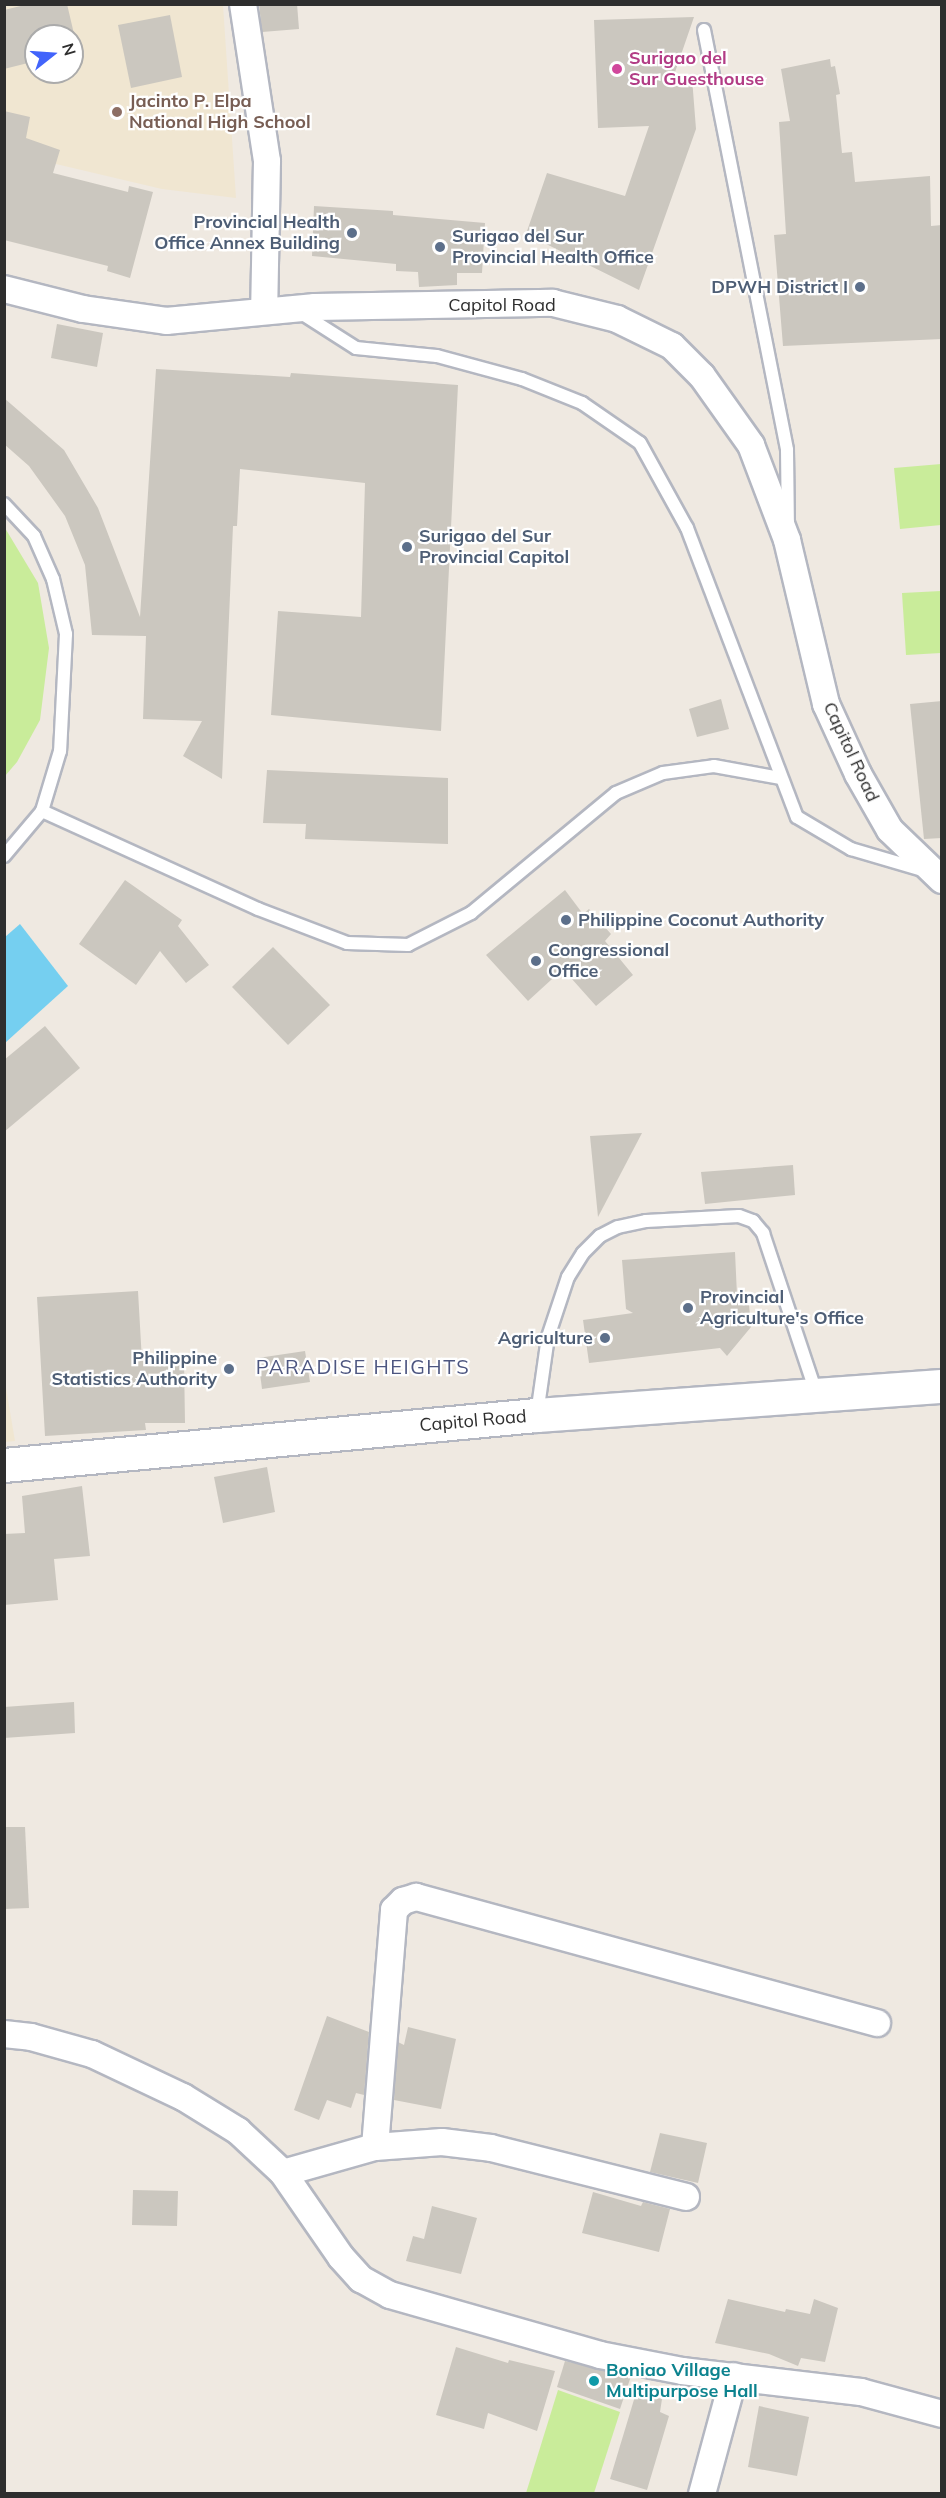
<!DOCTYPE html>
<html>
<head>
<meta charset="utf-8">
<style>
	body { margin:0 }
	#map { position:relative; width:946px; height:2498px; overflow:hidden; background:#efe9e1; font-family:Mulish,sans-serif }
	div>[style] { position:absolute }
	.education>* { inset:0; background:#f0e6d1 }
	.pitch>* { inset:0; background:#c9ec9a }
	.water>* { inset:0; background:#75cff0 }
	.building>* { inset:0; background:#cbc7bf }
	.roads { filter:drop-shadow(2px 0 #b4b7c1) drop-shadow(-2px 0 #b4b7c1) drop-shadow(0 2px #b4b7c1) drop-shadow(0 -2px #b4b7c1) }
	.lane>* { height:12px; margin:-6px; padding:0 6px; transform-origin:6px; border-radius:6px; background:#fff }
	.street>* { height:26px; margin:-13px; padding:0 13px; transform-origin:13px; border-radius:13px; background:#fff }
	.secondary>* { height:33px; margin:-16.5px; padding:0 16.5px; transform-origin:16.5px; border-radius:16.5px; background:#fff }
	.dots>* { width:16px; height:16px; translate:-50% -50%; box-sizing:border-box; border:3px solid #fff; border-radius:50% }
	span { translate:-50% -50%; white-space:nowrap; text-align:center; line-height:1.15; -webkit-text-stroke:4.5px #fff; paint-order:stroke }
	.hotel-label { font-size:18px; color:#b23c85; font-weight:700 }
	.left { translate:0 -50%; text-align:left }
	.education-label { font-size:18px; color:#785e54; font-weight:700 }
	.service-label { font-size:18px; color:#4e5e75; font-weight:700 }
	.right { translate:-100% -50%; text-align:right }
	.street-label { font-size:18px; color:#2e2e2e }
	.culture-label { font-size:18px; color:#0d838f; font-weight:700 }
	.neighbourhood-label { font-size:20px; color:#4d5680; letter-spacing:1.5px }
	.frame { position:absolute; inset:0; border:6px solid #2e2e2e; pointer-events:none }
	.north { position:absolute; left:24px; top:24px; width:60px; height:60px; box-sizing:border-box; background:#fff; border:2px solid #ababab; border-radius:50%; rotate:73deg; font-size:16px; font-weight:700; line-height:24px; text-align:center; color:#2e2e2e }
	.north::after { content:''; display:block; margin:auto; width:21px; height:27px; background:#4264fb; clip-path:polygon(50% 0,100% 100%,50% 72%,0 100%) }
</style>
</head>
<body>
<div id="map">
	<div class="education">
		<i style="clip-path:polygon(evenodd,5px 5px,223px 5px,236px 198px,162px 189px,5px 152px,5px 5px,36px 36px,72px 36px,72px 72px,36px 72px,36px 36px)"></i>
		<i style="clip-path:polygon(4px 1382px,5px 1382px,15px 1441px,5px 1442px)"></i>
	</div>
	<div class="pitch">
		<i style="clip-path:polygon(941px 464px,941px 525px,900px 529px,894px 468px)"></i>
		<i style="clip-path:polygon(5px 528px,38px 583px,49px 648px,40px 720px,17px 762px,5px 776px)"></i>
		<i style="clip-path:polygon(941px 591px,941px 653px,906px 655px,902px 593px)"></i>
		<i style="clip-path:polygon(558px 2390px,620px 2412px,594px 2493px,526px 2493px)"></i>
	</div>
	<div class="water">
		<i style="clip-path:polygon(20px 924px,68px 986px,5px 1043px,5px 937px)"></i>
	</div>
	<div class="building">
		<i style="clip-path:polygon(29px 4px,67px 4px,78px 51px,72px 53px,72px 36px,36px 36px,36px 61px,4px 69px,4px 10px)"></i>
		<i style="clip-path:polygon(259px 4px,297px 4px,299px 29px,262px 32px)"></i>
		<i style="clip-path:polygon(170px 15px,182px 77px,131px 88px,118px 25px)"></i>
		<i style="clip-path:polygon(694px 17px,673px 78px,692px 78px,696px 129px,639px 290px,526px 234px,547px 173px,625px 196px,649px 126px,598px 128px,594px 20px)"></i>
		<i style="clip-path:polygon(830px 59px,831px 67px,835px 66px,840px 94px,836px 95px,842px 153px,852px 152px,855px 182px,930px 176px,931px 226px,942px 225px,942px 339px,783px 346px,774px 235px,786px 234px,779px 122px,790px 121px,781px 69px)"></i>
		<i style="clip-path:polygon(4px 111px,30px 117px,26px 138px,60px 150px,53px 173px,128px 192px,129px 186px,153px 192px,130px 278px,107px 271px,108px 266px,4px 240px)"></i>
		<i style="clip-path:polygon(314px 206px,393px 211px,393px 215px,485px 223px,482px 273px,457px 273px,457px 285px,419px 287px,418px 272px,396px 271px,396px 264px,312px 256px)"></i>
		<i style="clip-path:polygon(57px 324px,103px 333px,97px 367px,51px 358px)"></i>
		<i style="clip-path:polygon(156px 369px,290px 377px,291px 373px,458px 385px,441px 731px,271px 715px,278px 611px,361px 617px,365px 483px,240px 469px,237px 526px,233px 526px,222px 779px,183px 756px,202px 721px,143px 719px,146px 636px,92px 635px,85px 565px,65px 516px,29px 466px,4px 444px,4px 398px,64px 450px,98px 508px,140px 617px)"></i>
		<i style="clip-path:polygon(721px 699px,729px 729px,697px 737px,689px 709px)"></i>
		<i style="clip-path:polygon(942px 701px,942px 838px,924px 839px,910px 704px)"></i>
		<i style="clip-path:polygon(267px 770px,448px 778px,448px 844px,305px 839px,306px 824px,263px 823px)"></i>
		<i style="clip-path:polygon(125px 880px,182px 920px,178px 926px,209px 965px,186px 983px,160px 951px,136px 985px,79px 944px)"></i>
		<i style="clip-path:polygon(565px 890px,583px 914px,589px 909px,611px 934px,605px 941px,633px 975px,596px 1006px,563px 969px,528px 1001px,486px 955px)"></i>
		<i style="clip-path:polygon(273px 947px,330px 1005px,288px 1045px,232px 987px)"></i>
		<i style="clip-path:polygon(45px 1026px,80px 1068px,4px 1132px,4px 1060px)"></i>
		<i style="clip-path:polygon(642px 1133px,598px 1217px,590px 1136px)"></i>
		<i style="clip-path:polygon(793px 1165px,795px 1195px,705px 1204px,701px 1172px)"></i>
		<i style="clip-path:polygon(735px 1252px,737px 1295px,748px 1294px,751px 1327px,727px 1356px,720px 1348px,589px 1363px,583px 1320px,633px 1313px,626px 1309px,622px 1260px)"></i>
		<i style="clip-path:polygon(138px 1291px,142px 1361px,184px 1360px,185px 1423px,145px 1423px,146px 1430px,45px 1436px,37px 1297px)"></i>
		<i style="clip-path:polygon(305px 1351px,310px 1382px,262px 1389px,258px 1358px)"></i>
		<i style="clip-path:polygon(267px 1467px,275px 1512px,223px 1523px,214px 1477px)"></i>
		<i style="clip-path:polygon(82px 1486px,90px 1556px,54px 1559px,58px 1600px,4px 1605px,4px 1534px,25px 1533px,22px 1496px)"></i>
		<i style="clip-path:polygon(74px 1702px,75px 1733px,4px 1738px,4px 1707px)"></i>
		<i style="clip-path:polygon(4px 1827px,25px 1827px,29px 1908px,4px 1909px)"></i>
		<i style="clip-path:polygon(327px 2016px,369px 2032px,364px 2095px,356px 2093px,351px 2108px,327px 2100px,319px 2120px,294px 2110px)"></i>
		<i style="clip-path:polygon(408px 2027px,456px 2039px,441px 2109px,394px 2100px,398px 2042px,404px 2045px)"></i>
		<i style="clip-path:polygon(660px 2133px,707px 2143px,698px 2183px,650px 2172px)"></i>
		<i style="clip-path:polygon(133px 2190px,178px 2191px,177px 2226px,132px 2225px)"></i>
		<i style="clip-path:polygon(593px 2192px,641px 2206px,643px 2202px,670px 2209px,659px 2252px,582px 2233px)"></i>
		<i style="clip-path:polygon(432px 2206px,477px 2218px,461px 2274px,406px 2261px,413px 2236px,424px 2239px)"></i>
		<i style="clip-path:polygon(728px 2299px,785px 2312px,786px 2309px,810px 2314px,814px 2299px,838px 2308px,825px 2362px,801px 2358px,798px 2366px,769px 2354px,715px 2343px)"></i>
		<i style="clip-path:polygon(456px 2347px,508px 2363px,509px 2360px,555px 2371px,537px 2431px,488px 2413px,484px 2429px,436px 2415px)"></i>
		<i style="clip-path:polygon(565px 2361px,631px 2376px,620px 2409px,557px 2387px)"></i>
		<i style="clip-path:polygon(636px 2393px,662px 2399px,660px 2412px,669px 2416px,647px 2490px,610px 2479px)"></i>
		<i style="clip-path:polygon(759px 2406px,809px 2417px,797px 2476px,748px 2467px)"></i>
	</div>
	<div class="roads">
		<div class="lane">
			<i style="left:704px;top:30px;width:428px;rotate:78.8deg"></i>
			<i style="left:787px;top:450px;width:78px;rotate:89.3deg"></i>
			<i style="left:298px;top:311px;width:69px;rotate:32.5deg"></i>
			<i style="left:356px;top:348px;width:81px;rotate:5.6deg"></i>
			<i style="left:437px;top:356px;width:88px;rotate:15.1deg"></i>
			<i style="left:522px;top:379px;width:65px;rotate:21.8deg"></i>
			<i style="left:582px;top:403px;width:70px;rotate:34.6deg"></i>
			<i style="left:640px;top:443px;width:97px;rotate:61.1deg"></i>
			<i style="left:687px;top:528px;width:309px;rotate:69.2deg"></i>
			<i style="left:797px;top:817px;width:63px;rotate:30.7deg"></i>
			<i style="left:851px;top:849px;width:78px;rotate:16.3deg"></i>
			<i style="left:4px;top:504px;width:44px;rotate:46.8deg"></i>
			<i style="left:34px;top:536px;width:47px;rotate:66.2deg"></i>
			<i style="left:53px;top:579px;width:57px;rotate:76.7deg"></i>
			<i style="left:66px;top:634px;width:117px;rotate:92.9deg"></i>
			<i style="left:60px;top:751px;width:63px;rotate:106.7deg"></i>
			<i style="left:42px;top:811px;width:59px;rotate:130.2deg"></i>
			<i style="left:42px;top:811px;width:237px;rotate:24.4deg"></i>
			<i style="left:258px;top:909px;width:95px;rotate:20.9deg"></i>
			<i style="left:347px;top:943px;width:61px;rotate:1.9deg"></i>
			<i style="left:408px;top:945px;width:71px;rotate:-26.9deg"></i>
			<i style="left:471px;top:913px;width:188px;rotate:-39.6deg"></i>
			<i style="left:616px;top:793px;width:51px;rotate:-23.1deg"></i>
			<i style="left:663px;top:773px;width:51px;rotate:-7.8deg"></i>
			<i style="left:714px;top:766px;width:68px;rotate:10.2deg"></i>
			<i style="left:537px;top:1414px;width:78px;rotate:-81.9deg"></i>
			<i style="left:548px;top:1337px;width:63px;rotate:-71.6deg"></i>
			<i style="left:568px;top:1277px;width:28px;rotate:-58deg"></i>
			<i style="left:583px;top:1253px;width:24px;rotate:-45deg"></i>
			<i style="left:600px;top:1236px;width:20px;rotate:-27deg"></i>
			<i style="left:618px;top:1227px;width:29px;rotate:-12deg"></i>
			<i style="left:646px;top:1221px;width:93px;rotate:-3.1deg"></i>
			<i style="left:739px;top:1216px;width:15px;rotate:20deg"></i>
			<i style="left:753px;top:1221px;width:16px;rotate:50deg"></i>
			<i style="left:763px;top:1233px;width:168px;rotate:71.6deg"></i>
		</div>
		<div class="street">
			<i style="left:243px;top:4px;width:159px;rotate:81.3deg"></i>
			<i style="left:267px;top:161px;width:150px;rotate:91.1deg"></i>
			<i style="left:4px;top:289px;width:81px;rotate:14.2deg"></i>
			<i style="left:83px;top:309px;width:84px;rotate:8.2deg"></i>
			<i style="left:166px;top:321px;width:150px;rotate:-5.4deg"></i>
			<i style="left:315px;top:307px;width:238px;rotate:-1deg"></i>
			<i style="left:553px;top:303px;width:66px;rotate:14deg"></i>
			<i style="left:617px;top:319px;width:61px;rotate:26.1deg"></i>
			<i style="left:672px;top:346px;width:42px;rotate:45deg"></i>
			<i style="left:702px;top:376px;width:85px;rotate:54.6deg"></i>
			<i style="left:751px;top:445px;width:102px;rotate:69.2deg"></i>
			<i style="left:787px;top:540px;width:169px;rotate:76.6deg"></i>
			<i style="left:826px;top:704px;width:77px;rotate:65.4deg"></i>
			<i style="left:858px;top:774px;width:64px;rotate:60.3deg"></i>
			<i style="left:890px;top:830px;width:72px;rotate:43.9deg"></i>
			<i style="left:4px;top:2034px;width:27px;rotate:6deg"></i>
			<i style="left:31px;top:2037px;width:63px;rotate:15.6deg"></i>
			<i style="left:92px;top:2054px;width:101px;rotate:25.3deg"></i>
			<i style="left:183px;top:2097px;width:65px;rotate:31.7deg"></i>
			<i style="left:238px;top:2131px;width:62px;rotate:43deg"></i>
			<i style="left:283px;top:2173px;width:102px;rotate:55.4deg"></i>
			<i style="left:341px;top:2257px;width:30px;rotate:48deg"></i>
			<i style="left:361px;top:2279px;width:33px;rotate:29deg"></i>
			<i style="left:390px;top:2295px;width:218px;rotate:15.9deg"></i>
			<i style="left:600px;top:2355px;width:84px;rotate:11deg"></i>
			<i style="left:682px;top:2371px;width:180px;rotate:6.7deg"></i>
			<i style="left:861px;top:2392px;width:84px;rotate:15.2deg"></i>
			<i style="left:375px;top:2147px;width:238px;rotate:-85.4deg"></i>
			<i style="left:394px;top:1910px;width:13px;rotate:-45deg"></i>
			<i style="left:403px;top:1901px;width:14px;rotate:-17deg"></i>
			<i style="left:416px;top:1897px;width:478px;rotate:15.3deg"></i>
			<i style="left:283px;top:2173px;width:96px;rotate:-15.8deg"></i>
			<i style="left:375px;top:2147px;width:67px;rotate:-4.3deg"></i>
			<i style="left:442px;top:2142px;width:49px;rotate:7deg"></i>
			<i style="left:491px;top:2148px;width:201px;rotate:14.1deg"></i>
			<i style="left:702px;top:2494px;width:122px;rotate:-74.8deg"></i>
		</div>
		<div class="secondary">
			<i style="left:4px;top:1465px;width:534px;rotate:-5.37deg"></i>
			<i style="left:536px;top:1415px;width:407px;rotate:-4.1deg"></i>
		</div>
	</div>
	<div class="dots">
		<i style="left:617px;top:69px;background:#d1479c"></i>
		<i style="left:117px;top:112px;background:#8d6e63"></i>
		<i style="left:352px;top:233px;background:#5c6f8a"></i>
		<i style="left:440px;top:247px;background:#5c6f8a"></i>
		<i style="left:860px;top:287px;background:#5c6f8a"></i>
		<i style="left:407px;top:547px;background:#5c6f8a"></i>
		<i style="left:566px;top:920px;background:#5c6f8a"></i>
		<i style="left:536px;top:961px;background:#5c6f8a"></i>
		<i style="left:688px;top:1308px;background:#5c6f8a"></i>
		<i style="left:605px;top:1338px;background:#5c6f8a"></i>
		<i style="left:229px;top:1369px;background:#5c6f8a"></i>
		<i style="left:594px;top:2381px;background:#0f9aa8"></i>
	</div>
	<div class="hotel-label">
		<span class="left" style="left:629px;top:69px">Surigao del<br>Sur Guesthouse</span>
	</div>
	<div class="education-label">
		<span class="left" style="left:129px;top:112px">Jacinto P. Elpa<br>National High School</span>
	</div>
	<div class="service-label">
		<span class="right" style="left:340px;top:233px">Provincial Health<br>Office Annex Building</span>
		<span class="left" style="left:452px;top:247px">Surigao del Sur<br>Provincial Health Office</span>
		<span class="right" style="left:848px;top:287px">DPWH District I</span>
		<span class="left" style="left:419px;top:547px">Surigao del Sur<br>Provincial Capitol</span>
		<span class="left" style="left:578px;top:920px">Philippine Coconut Authority</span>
		<span class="left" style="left:548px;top:961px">Congressional<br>Office</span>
		<span class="left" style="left:700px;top:1308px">Provincial<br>Agriculture's Office</span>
		<span class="right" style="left:593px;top:1338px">Agriculture</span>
		<span class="right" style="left:217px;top:1369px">Philippine<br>Statistics Authority</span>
	</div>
	<div class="street-label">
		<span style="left:502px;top:305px">Capitol Road</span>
		<span style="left:851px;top:752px;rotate:65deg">Capitol Road</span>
		<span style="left:473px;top:1421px;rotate:-5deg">Capitol Road</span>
	</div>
	<div class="culture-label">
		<span class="left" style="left:606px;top:2381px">Boniao Village<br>Multipurpose Hall</span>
	</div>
	<div class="neighbourhood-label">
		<span style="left:363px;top:1366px">PARADISE HEIGHTS</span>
	</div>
	<div class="frame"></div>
	<div class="north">N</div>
</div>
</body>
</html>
